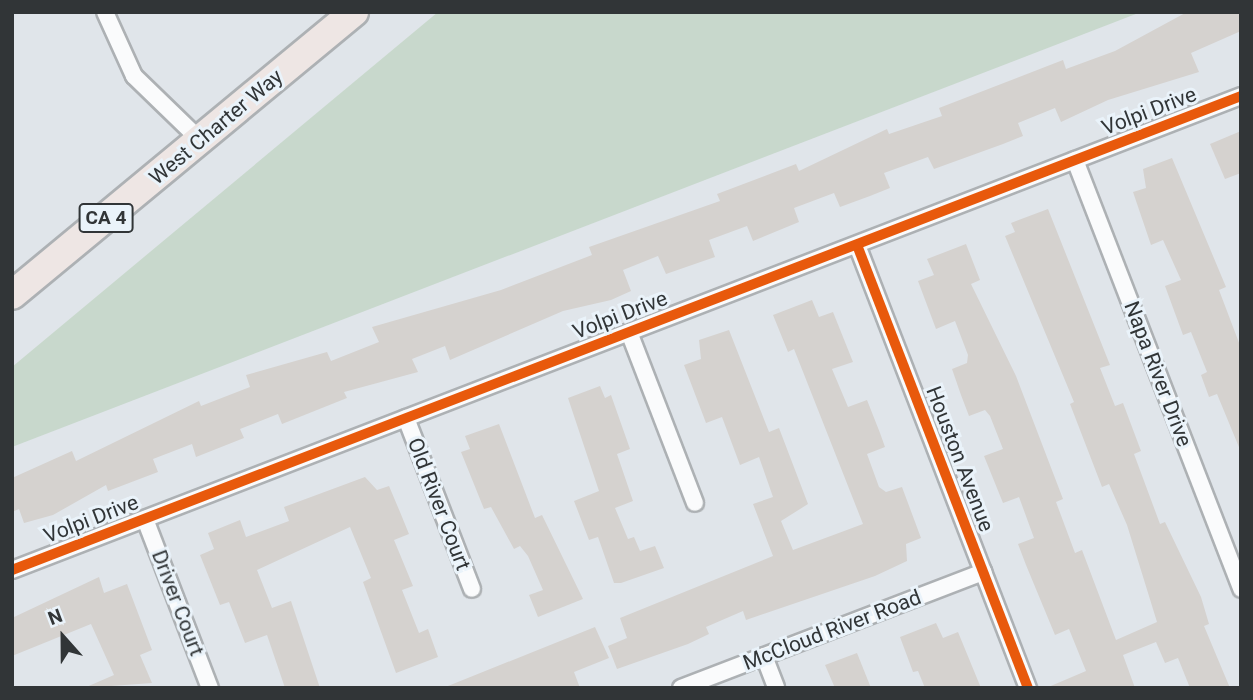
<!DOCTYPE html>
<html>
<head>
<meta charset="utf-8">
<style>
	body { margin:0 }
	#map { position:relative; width:1253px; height:700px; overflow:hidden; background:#e0e5ea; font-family:Roboto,sans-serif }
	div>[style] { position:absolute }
	.green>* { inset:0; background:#c8d8cc }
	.building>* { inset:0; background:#d5d2cf }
	.roads { filter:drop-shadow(2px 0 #adb1b4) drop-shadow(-2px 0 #adb1b4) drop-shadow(0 2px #adb1b4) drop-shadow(0 -2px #adb1b4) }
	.minor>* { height:16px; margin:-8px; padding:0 8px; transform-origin:8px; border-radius:8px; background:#fafbfc }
	.trunk>* { height:28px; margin:-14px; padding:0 14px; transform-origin:14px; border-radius:14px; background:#eee6e4 }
	.cycleway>* { height:10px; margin:-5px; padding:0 5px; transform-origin:5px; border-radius:5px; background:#e8590c }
	span { translate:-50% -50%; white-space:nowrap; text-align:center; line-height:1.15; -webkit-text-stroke:6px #eaf3fa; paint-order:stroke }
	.shield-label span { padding:2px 5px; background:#eaf3fa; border:2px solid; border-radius:5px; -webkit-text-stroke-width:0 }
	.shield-label { font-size:19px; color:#313537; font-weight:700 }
	.street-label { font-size:21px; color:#313537 }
	.frame { position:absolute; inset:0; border:14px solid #313537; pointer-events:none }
	.north { position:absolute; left:28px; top:602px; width:70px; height:70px; -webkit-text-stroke:5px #eaf3fa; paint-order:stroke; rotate:339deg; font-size:19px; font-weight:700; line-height:28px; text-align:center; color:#313537 }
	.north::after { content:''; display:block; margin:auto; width:24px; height:32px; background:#313537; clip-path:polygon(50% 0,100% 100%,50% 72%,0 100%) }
</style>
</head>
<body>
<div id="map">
	<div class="green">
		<i style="clip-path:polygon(438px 12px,1141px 12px,12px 447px,12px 367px)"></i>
	</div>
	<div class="building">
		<i style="clip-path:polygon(1187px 12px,1241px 12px,1241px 31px,1191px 53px,1199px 72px,1108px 100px,1061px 122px,1055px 108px,1018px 123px,1023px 136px,1003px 144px,934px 169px,928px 157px,884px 173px,890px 188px,870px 196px,840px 207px,834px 193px,794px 208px,799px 222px,753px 241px,747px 226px,709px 240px,715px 257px,666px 274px,658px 256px,623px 270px,631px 291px,611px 300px,563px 311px,450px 360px,445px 346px,412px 359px,418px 372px,344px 392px,347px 398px,282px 424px,278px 414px,240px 429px,244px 438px,196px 457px,192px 444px,153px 459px,158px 472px,108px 491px,106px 485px,53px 515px,24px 523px,19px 509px,12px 512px,12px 478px,72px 451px,76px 461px,199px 401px,201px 406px,250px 387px,246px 375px,327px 352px,331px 361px,379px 342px,372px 327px,501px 290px,592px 255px,589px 247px,720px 201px,717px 194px,796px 164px,799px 171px,887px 129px,889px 134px,942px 116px,939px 108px,1063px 60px,1066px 69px,1115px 51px)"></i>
		<i style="clip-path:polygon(1241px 131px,1241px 173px,1225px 179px,1210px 144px)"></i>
		<i style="clip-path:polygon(1172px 158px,1226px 287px,1219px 290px,1241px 348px,1241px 452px,1217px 394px,1209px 397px,1201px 375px,1207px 372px,1191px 332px,1183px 335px,1165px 286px,1181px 280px,1163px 240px,1151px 245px,1133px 192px,1146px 188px,1143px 169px)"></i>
		<i style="clip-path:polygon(1048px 209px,1110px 365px,1100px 368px,1115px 406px,1123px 403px,1141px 451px,1134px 454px,1160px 524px,1165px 522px,1201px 597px,1209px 624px,1204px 626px,1230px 688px,1190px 688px,1178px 658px,1165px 663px,1156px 642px,1123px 655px,1135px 688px,1046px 688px,1086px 671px,1069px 629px,1055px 635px,1026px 565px,1018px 544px,1034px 538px,1019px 497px,1003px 503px,984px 456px,1003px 449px,990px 416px,985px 410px,969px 416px,961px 395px,952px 369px,967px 363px,968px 355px,955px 321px,936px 329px,918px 281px,934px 275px,927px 259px,966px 244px,980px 280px,971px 284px,1016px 376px,1063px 499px,1056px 502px,1075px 553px,1082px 550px,1116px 640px,1157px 622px,1127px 525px,1109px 484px,1102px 487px,1070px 404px,1074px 402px,1005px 236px,1015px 232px,1011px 223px)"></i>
		<i style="clip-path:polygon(812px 300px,819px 317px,833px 312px,853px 362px,832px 369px,848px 407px,867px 400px,880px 433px,885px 447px,867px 454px,879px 487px,886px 492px,902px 487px,921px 538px,906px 544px,907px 561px,875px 576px,746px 620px,743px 611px,706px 627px,709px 634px,688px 644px,617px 669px,608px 646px,627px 638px,620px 618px,773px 556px,753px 504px,773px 497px,759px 457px,740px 465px,722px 417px,706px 423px,684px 365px,701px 359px,699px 340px,729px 330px,769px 432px,779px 428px,808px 504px,781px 521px,793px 550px,863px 524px,794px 349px,788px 352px,773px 315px)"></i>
		<i style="clip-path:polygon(600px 386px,605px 398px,611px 395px,630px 449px,617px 454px,633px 501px,615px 508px,628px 539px,634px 537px,640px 551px,655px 546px,664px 568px,621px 583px,614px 583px,598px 537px,589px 540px,574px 501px,599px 491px,568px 398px)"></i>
		<i style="clip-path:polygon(499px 424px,535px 518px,542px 515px,583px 599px,538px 617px,529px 595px,543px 590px,528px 556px,520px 546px,514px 549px,491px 507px,484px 509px,461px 452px,470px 449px,465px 436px)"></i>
		<i style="clip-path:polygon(365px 477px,377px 490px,389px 486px,400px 512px,409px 534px,394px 540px,413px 586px,402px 590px,419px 633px,428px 629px,438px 657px,396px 673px,363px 582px,371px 578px,350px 527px,257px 570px,272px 608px,291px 601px,320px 688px,285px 688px,267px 635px,245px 643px,229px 602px,220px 605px,200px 555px,214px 549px,208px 533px,240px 520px,246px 537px,289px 521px,284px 507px)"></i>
		<i style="clip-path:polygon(99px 577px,104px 593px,127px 584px,152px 650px,140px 655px,152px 683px,84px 688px,114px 675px,91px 624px,12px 656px,12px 618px)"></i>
		<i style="clip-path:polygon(936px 623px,943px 638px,958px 632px,981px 688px,925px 688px,918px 671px,913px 672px,900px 637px)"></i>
		<i style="clip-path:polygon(595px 627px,609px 658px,574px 672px,580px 688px,443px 688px)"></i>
		<i style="clip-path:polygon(857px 653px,871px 688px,835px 688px,825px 665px)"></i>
	</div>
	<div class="roads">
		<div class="minor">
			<i style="left:105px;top:12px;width:70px;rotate:65.6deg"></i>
			<i style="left:134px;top:76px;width:92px;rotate:44.1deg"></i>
			<i style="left:1075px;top:160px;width:460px;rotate:68.8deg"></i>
			<i style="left:857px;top:245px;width:475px;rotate:68.9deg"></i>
			<i style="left:629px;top:332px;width:183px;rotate:68.9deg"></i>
			<i style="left:406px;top:418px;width:183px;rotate:68.9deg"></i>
			<i style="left:145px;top:519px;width:181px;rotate:69deg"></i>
			<i style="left:12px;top:570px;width:1317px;rotate:-21.09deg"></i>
			<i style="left:764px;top:656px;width:34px;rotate:69deg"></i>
			<i style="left:681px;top:688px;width:324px;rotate:-21deg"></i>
		</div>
		<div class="trunk">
			<i style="left:12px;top:295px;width:444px;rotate:-39.6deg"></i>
		</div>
	</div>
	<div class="cycleway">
		<i style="left:857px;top:245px;width:475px;rotate:68.9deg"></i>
		<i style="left:12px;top:570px;width:1317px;rotate:-21.09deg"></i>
	</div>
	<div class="shield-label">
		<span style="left:106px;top:218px">CA 4</span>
	</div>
	<div class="street-label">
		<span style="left:1149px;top:111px;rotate:-21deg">Volpi Drive</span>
		<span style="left:216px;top:127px;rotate:-40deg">West Charter Way</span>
		<span style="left:620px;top:315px;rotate:-21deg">Volpi Drive</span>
		<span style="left:1158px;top:374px;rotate:69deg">Napa River Drive</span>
		<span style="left:960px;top:459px;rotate:69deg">Houston Avenue</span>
		<span style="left:439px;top:504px;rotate:69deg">Old River Court</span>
		<span style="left:91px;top:519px;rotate:-21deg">Volpi Drive</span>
		<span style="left:178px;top:603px;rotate:69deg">Driver Court</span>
		<span style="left:832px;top:630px;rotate:-21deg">McCloud River Road</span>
	</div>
	<div class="frame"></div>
	<div class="north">N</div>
</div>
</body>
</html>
